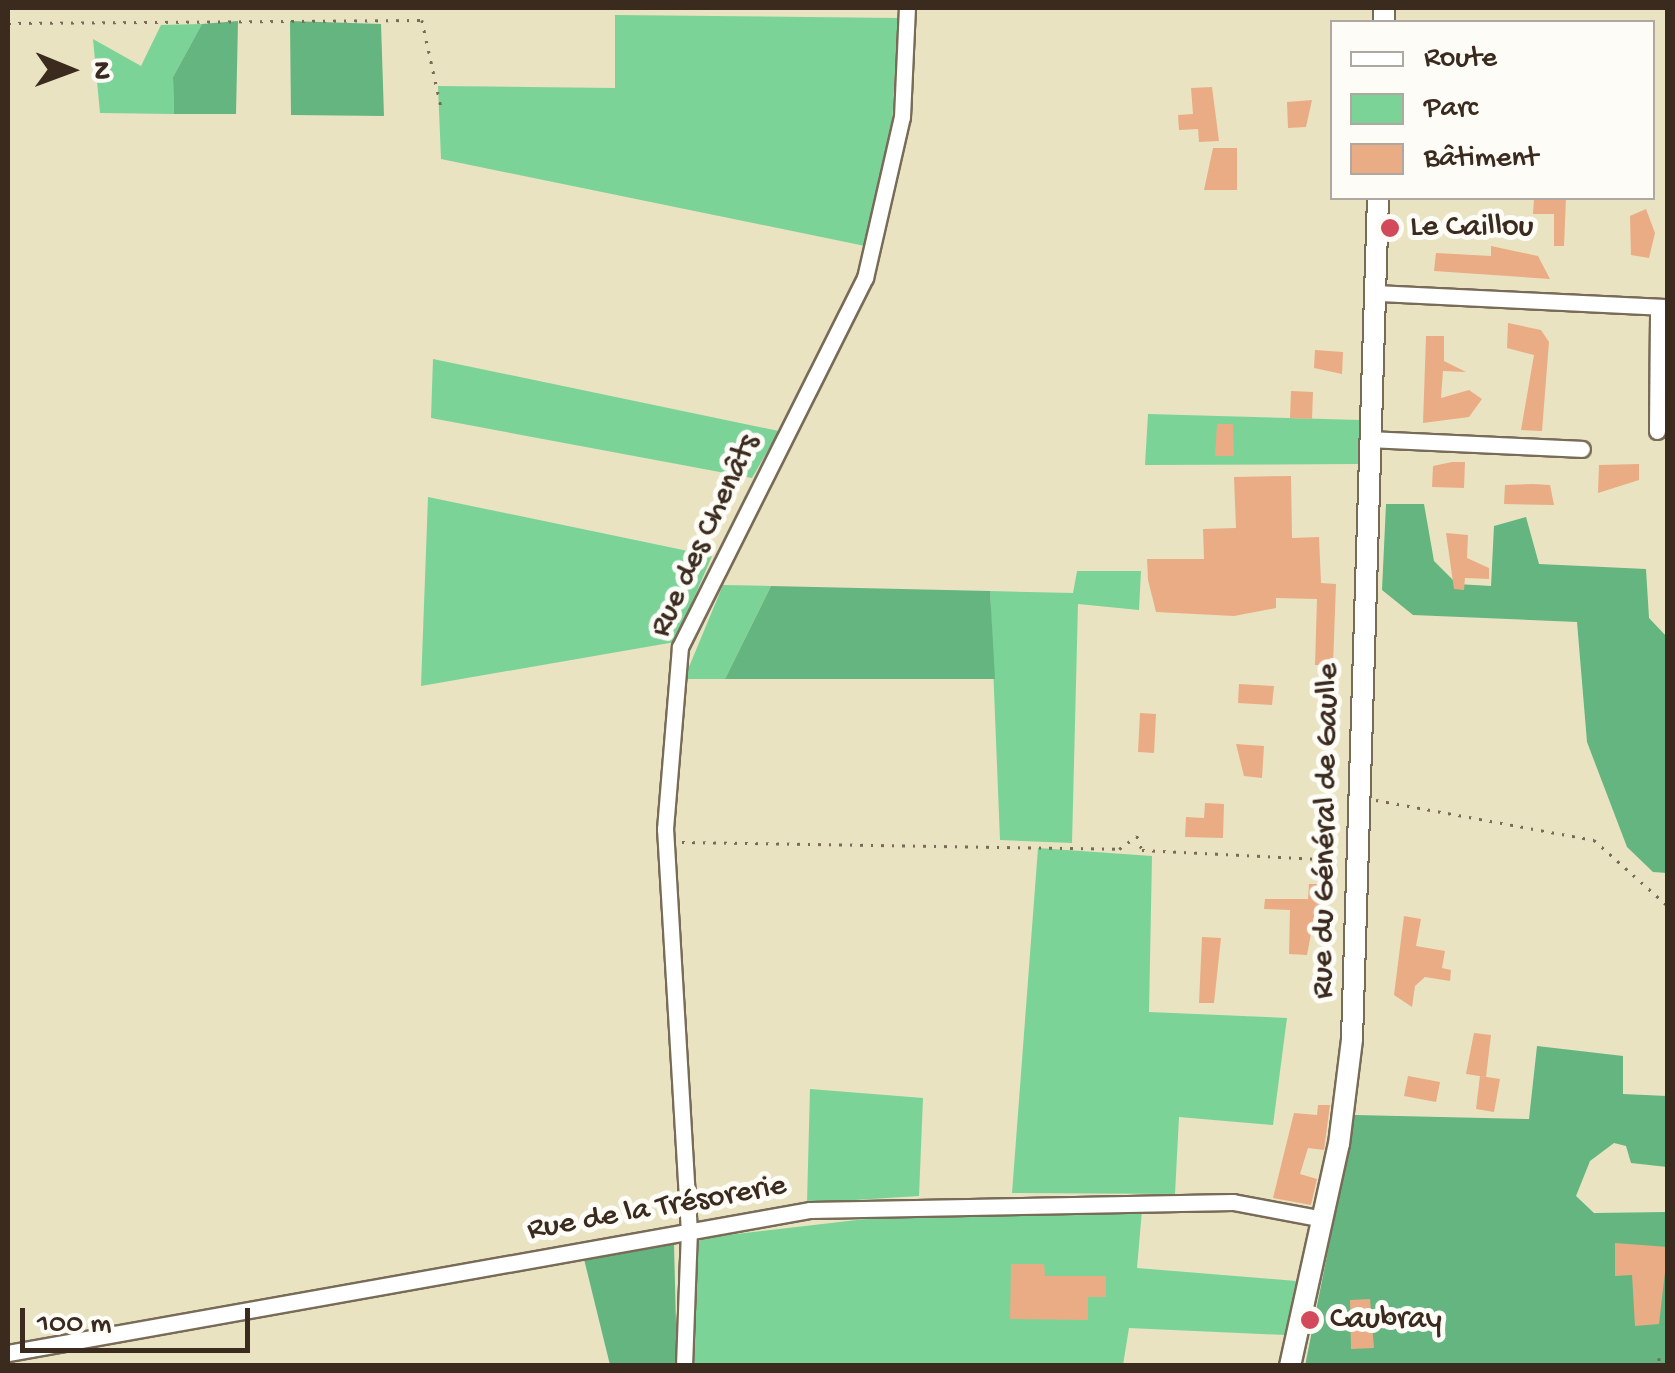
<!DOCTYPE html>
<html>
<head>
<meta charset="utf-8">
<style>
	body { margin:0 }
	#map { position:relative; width:1675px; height:1373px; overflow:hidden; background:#e9e3c2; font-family:"Gochi Hand",sans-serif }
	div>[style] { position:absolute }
	.green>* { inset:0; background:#7bd398 }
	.forest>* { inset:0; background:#64b580 }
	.building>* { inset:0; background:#eaac85 }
	.path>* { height:2.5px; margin-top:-1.25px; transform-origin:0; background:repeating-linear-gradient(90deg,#786b57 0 2.5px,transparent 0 10.5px) }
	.roads { filter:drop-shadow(2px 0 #786b57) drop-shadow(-2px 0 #786b57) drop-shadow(0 2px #786b57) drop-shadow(0 -2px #786b57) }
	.minor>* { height:15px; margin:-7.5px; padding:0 7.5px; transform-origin:7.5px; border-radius:7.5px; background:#fff }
	.major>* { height:20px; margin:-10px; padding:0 10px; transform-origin:10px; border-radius:10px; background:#fff }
	.dots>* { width:28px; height:28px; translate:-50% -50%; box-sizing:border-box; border:5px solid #fdfcf7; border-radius:50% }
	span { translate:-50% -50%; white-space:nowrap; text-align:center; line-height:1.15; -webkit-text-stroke:10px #fdfcf7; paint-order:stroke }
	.poi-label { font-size:32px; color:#3b2a1e }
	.left { translate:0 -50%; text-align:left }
	.street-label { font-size:32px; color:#3b2a1e }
	.frame { position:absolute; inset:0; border:10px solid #3b2a1e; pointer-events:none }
	.legend { position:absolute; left:1330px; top:20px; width:325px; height:180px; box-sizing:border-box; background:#fdfcf7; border:2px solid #afa8a0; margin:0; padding:12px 18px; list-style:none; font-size:30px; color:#3b2a1e }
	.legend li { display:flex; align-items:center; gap:20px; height:50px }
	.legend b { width:50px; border:2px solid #afa8a0 }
	.north { position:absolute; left:20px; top:20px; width:100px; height:100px; -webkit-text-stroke:8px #fdfcf7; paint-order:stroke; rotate:91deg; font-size:28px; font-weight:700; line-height:40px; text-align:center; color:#3b2a1e }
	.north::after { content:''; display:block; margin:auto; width:35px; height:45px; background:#3b2a1e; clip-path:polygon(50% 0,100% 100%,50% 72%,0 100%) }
	.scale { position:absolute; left:20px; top:1308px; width:230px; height:45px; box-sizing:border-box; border:5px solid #3b2a1e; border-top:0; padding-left:12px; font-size:30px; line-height:35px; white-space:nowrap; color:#3b2a1e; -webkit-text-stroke:8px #fdfcf7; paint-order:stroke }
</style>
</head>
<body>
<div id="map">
	<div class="green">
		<i style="clip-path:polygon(615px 15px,898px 18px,890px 161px,865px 246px,441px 159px,438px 86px,615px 88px)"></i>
		<i style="clip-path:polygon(202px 24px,173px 77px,174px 114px,100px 113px,93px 39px,141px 66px,161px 25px)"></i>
		<i style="clip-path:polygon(433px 359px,779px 431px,752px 478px,431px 418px)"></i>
		<i style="clip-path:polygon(1148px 414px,1360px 420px,1358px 464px,1145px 465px)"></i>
		<i style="clip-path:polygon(428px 497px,712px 556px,675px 642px,421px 686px)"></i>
		<i style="clip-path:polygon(1077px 571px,1141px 571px,1139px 610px,1078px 604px,1072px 843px,1000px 840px,990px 591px,1073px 593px)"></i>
		<i style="clip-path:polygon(723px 585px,771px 586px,725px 679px,684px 679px)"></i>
		<i style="clip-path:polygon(1038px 848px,1152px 856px,1149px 1012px,1287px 1018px,1273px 1125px,1179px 1117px,1175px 1194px,1012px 1193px)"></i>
		<i style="clip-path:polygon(810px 1089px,923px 1098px,919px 1196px,807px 1203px)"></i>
		<i style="clip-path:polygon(943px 1210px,1142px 1210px,1137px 1268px,1296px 1281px,1285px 1335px,1129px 1328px,1123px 1365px,688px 1366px,692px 1248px,702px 1238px)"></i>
	</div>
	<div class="forest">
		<i style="clip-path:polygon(238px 21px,236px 114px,174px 114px,173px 77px,202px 24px)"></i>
		<i style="clip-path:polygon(290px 21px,381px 24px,384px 116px,291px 115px)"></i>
		<i style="clip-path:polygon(1386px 504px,1424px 504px,1434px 561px,1457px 584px,1491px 586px,1494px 526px,1526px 517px,1539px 564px,1646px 569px,1649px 618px,1667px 637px,1667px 873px,1653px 872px,1627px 847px,1587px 742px,1577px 622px,1413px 615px,1382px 590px)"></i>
		<i style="clip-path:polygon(771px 586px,990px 591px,995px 679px,725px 679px)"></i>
		<i style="clip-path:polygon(1537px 1046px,1623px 1056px,1623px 1094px,1667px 1096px,1667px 1167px,1631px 1163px,1626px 1146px,1614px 1143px,1590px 1161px,1576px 1196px,1594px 1213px,1667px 1212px,1667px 1365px,1305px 1366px,1355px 1115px,1529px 1119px)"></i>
		<i style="clip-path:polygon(674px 1244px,677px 1365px,610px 1365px,583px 1255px)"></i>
	</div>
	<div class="building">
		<i style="clip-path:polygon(1212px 87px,1219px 141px,1199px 142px,1198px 129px,1179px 130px,1178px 115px,1193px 114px,1191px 88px)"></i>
		<i style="clip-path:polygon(1312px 100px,1306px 127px,1288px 128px,1287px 102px)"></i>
		<i style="clip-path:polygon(1213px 148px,1237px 148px,1237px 190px,1204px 190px)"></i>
		<i style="clip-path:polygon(1534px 198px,1566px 198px,1564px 246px,1554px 246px,1554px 214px,1533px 214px)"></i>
		<i style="clip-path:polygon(1646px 209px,1655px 233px,1649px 258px,1631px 255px,1630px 216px)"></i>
		<i style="clip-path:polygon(1491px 246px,1538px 256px,1550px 279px,1434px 271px,1436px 253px,1491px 256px)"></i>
		<i style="clip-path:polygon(1508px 323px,1541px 330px,1549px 342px,1542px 431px,1521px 430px,1534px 355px,1507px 348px)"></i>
		<i style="clip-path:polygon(1426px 336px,1444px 336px,1444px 361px,1466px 372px,1443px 371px,1441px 398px,1469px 390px,1482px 399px,1469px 417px,1423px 423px)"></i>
		<i style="clip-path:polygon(1315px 350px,1343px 352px,1342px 374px,1314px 368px)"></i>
		<i style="clip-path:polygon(1291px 391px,1313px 392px,1312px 419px,1290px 418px)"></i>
		<i style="clip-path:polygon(1217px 424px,1233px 424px,1234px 456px,1215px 456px)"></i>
		<i style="clip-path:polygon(1452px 462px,1465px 462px,1464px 488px,1432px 487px,1433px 466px)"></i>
		<i style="clip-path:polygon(1639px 464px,1639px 480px,1598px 493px,1599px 465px)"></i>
		<i style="clip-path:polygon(1291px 476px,1292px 538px,1319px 537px,1321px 583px,1336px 584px,1333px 665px,1315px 665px,1317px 599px,1276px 598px,1276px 608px,1234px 616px,1156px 612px,1148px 580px,1147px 559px,1204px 559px,1203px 529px,1236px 528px,1234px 477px)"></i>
		<i style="clip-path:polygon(1533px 484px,1550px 485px,1554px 505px,1504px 504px,1505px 485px)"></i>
		<i style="clip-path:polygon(1446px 533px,1468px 535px,1467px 558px,1489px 568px,1489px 579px,1465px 578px,1464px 590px,1454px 589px)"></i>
		<i style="clip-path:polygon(1239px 684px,1274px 686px,1272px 705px,1238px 703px)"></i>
		<i style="clip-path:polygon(1140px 713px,1156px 714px,1154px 753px,1138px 752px)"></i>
		<i style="clip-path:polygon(1236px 744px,1264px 746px,1262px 778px,1244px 776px)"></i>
		<i style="clip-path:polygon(1205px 803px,1224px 804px,1223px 838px,1185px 837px,1186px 817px,1204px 818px)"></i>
		<i style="clip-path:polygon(1309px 884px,1327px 884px,1325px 912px,1315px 912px,1307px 955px,1289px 954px,1290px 910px,1264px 909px,1265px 899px,1308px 899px)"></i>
		<i style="clip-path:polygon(1404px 916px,1421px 919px,1416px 946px,1445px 951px,1442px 968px,1451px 970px,1450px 981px,1425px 977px,1415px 986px,1412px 1007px,1394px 995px)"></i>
		<i style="clip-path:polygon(1202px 937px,1221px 938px,1214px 1003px,1199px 1003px)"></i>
		<i style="clip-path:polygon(1474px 1033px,1491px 1035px,1486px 1077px,1466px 1074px)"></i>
		<i style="clip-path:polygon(1408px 1076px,1440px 1082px,1436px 1102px,1404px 1096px)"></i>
		<i style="clip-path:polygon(1480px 1076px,1500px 1079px,1494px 1112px,1476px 1109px)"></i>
		<i style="clip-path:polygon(1318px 1105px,1330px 1105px,1324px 1150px,1308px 1148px,1300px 1174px,1317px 1179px,1311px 1205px,1273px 1198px,1294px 1113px,1317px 1115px)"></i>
		<i style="clip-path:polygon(1615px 1243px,1668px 1247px,1659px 1324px,1635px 1326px,1632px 1275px,1615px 1276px)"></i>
		<i style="clip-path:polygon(1011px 1264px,1044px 1264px,1045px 1276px,1106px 1276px,1106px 1297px,1088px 1297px,1088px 1320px,1010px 1319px)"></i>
		<i style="clip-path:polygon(1370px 1299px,1374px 1348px,1351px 1349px,1350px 1300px)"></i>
	</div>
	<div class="path">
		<i style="left:8px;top:23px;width:414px;rotate:-0.4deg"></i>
		<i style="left:422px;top:20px;width:93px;rotate:77.6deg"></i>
		<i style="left:1376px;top:800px;width:222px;rotate:10.4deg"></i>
		<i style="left:1594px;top:840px;width:99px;rotate:41.7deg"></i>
		<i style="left:682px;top:842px;width:437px;rotate:0.9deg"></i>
		<i style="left:1119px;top:849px;width:22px;rotate:-36deg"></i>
		<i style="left:1137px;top:836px;width:15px;rotate:70deg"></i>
		<i style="left:1142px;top:850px;width:198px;rotate:2.9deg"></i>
		<i style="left:1659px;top:1358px;width:8px;rotate:83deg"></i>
	</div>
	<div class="roads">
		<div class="minor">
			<i style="left:1377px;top:293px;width:291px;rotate:2.8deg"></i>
			<i style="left:1657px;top:431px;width:124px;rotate:-89.5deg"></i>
			<i style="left:1370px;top:439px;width:212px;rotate:2.7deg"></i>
			<i style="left:8px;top:1353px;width:815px;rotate:-10.11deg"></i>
			<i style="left:810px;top:1210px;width:423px;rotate:-1.1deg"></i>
			<i style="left:1233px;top:1202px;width:92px;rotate:10.7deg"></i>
			<i style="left:684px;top:1366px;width:134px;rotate:-87.9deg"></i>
			<i style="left:689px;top:1232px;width:404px;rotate:-93.4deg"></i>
			<i style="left:665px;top:829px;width:183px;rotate:-85.3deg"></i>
			<i style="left:680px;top:647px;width:413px;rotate:-63.4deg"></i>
			<i style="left:865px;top:278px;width:165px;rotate:-77.1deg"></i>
			<i style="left:902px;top:117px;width:109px;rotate:-87.4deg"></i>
		</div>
		<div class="major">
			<i style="left:1384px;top:22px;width:14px;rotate:-90deg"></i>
			<i style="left:1290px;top:1366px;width:227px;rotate:-77.6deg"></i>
			<i style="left:1339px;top:1144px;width:106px;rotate:-82.9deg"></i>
			<i style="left:1352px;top:1039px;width:841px;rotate:-88.23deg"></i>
		</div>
	</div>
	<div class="dots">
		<i style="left:1390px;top:228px;background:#d1495b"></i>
		<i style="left:1310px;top:1320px;background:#d1495b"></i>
	</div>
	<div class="poi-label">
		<span class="left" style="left:1410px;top:228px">Le Caillou</span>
		<span class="left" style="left:1330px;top:1320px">Caubray</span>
	</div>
	<div class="street-label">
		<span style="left:706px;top:536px;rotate:-65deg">Rue des Chenâts</span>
		<span style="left:1327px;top:831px;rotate:-89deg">Rue du Général de Gaulle</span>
		<span style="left:657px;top:1209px;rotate:-10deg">Rue de la Trésorerie</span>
	</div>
	<div class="frame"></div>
	<ul class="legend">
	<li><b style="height:12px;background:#fff"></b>Route</li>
	<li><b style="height:28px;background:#7bd398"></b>Parc</li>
	<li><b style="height:28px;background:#eaac85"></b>Bâtiment</li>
	</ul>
	<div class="north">N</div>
	<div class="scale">100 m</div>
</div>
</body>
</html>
